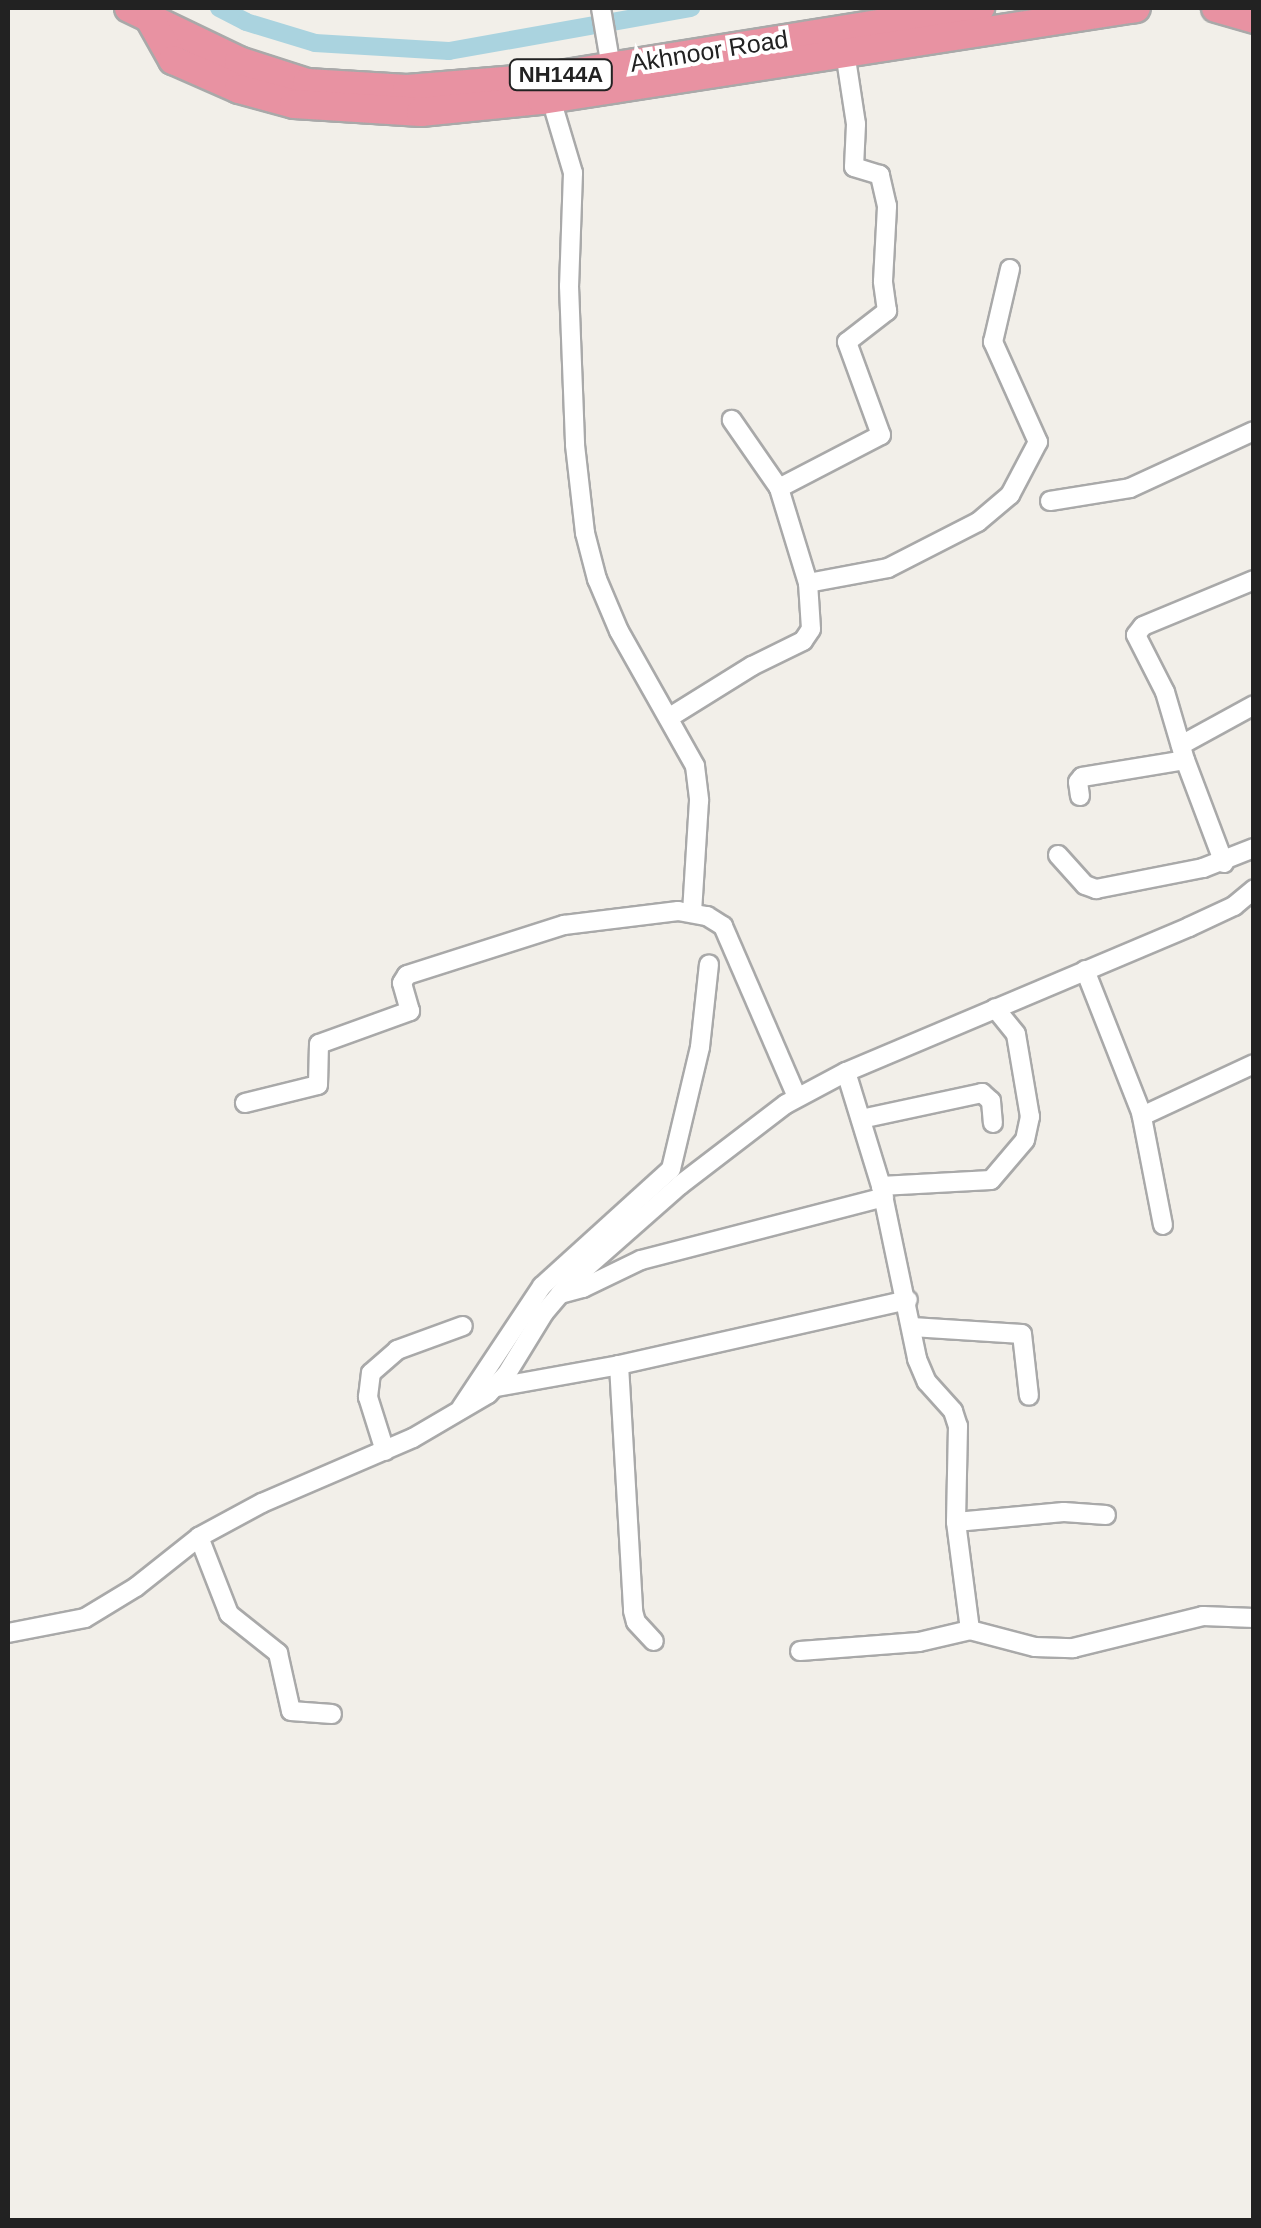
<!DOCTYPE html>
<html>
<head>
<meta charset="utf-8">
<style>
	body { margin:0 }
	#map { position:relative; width:1261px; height:2228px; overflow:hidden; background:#f2efe9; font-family:Helvetica,sans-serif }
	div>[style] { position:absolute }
	.canal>* { height:18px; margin:-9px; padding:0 9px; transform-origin:9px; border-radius:9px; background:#aad3df }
	.roads { filter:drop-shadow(2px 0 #a9a9a9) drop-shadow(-2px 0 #a9a9a9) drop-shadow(0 2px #a9a9a9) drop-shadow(0 -2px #a9a9a9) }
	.minor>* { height:18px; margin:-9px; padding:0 9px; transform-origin:9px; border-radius:9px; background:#fff }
	.highway>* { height:28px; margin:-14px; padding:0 14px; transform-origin:14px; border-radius:14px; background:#e892a2 }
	span { translate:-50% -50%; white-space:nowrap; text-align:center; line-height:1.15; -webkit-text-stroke:8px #fff; paint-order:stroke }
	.shield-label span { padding:2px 8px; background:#fff; border:2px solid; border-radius:8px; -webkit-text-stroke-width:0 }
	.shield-label { font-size:22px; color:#222; font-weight:700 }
	.street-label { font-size:25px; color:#222 }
	.frame { position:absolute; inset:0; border:10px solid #222; pointer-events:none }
</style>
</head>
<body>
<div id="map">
	<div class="canal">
		<i style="left:219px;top:8px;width:30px;rotate:27deg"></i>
		<i style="left:246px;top:22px;width:72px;rotate:16.9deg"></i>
		<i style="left:315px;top:43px;width:134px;rotate:3.4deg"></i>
		<i style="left:449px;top:51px;width:246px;rotate:-10.1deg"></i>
	</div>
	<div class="roads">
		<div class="minor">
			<i style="left:601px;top:8px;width:60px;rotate:80.4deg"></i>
			<i style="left:551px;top:99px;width:77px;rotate:73.4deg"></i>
			<i style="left:573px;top:173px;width:113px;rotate:92deg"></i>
			<i style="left:569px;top:286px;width:159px;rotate:87.8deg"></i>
			<i style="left:575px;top:445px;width:89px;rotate:83.5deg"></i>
			<i style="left:585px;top:533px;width:48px;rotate:75.4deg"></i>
			<i style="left:597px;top:579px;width:56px;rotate:67.1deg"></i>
			<i style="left:619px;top:631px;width:155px;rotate:60.6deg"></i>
			<i style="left:695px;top:766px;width:35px;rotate:83deg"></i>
			<i style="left:699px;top:801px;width:111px;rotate:93.6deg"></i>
			<i style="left:779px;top:488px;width:115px;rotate:-27.5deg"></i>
			<i style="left:881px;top:435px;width:99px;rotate:-110.1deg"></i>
			<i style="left:847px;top:342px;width:51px;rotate:-37.8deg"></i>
			<i style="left:887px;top:311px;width:30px;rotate:-98deg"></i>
			<i style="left:883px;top:281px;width:75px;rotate:-86.9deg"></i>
			<i style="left:887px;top:206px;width:32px;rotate:-103deg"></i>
			<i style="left:880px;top:175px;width:27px;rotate:-163deg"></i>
			<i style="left:854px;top:167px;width:43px;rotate:-87.3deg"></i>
			<i style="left:856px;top:124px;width:73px;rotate:-98.7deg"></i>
			<i style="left:1050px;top:501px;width:81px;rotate:-9.2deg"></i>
			<i style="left:1130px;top:488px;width:136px;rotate:-24.7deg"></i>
			<i style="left:808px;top:583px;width:81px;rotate:-10.6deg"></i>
			<i style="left:888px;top:568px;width:101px;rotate:-27.1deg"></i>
			<i style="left:978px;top:522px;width:42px;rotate:-40.2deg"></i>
			<i style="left:1010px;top:495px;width:60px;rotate:-62.2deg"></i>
			<i style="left:1038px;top:442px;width:110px;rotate:-114.2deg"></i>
			<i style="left:993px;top:342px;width:75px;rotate:-76.9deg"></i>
			<i style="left:670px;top:717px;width:97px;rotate:-31.9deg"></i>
			<i style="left:752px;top:666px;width:57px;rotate:-26.1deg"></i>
			<i style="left:803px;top:641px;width:14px;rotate:-56deg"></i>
			<i style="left:811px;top:629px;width:46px;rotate:-93.7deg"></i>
			<i style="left:808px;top:583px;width:99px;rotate:-107deg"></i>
			<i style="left:779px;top:488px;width:83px;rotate:-124.7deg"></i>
			<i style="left:1181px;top:745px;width:83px;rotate:-28.7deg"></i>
			<i style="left:1080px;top:796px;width:14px;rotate:-98deg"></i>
			<i style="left:1078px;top:782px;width:6px;rotate:-51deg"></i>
			<i style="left:1082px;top:777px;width:104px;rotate:-9.4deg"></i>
			<i style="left:1058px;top:855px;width:40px;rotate:48deg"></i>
			<i style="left:1085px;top:885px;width:12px;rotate:20deg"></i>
			<i style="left:1096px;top:889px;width:109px;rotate:-11.1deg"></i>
			<i style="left:1203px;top:868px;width:55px;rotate:-21.4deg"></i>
			<i style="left:1224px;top:863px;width:110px;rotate:-110.7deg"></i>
			<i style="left:1185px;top:760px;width:71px;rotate:-106.4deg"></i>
			<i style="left:1165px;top:692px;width:64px;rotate:-117deg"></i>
			<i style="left:1136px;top:635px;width:11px;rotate:-52deg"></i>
			<i style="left:1143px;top:626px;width:120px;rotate:-22.5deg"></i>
			<i style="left:1085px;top:970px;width:153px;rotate:68.5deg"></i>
			<i style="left:1141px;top:1112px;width:115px;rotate:79deg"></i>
			<i style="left:846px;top:1072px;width:119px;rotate:72.9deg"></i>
			<i style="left:881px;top:1186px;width:177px;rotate:78.2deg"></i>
			<i style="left:917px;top:1359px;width:25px;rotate:67deg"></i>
			<i style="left:927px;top:1382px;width:39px;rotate:48deg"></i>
			<i style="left:953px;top:1411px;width:16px;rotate:72deg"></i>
			<i style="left:958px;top:1426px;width:96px;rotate:91.2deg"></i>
			<i style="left:956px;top:1522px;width:109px;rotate:82.6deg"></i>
			<i style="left:245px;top:1103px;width:75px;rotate:-13.9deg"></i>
			<i style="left:318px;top:1085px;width:41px;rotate:-88.6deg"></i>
			<i style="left:319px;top:1044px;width:97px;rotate:-19.9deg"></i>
			<i style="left:410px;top:1011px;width:29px;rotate:-106deg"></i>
			<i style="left:402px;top:983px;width:9px;rotate:-58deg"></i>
			<i style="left:407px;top:975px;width:165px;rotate:-17.7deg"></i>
			<i style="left:564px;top:925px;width:115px;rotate:-7deg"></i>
			<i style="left:678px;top:911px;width:29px;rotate:10deg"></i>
			<i style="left:707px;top:916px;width:19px;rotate:32deg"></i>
			<i style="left:723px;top:926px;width:186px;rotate:66.6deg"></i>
			<i style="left:1142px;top:1116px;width:123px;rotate:-24.9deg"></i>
			<i style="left:861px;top:1119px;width:124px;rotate:-12.1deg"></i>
			<i style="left:982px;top:1093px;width:12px;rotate:42deg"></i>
			<i style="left:991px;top:1101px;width:22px;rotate:85deg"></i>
			<i style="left:881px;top:1186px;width:110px;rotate:-3.1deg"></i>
			<i style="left:991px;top:1180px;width:52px;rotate:-49.6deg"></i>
			<i style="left:1025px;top:1140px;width:24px;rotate:-78deg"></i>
			<i style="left:1030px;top:1117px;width:84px;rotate:-99.6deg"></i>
			<i style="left:1016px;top:1034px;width:33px;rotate:-129deg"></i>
			<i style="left:560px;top:1294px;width:24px;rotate:-15deg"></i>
			<i style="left:583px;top:1288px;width:64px;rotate:-25.8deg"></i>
			<i style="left:641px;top:1260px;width:251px;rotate:-14.5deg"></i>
			<i style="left:912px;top:1327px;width:110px;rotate:3.6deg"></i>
			<i style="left:1022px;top:1334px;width:62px;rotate:83.6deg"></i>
			<i style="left:619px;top:1365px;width:246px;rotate:86.7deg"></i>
			<i style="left:633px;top:1611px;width:11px;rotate:75deg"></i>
			<i style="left:636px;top:1622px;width:26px;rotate:47deg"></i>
			<i style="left:497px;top:1387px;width:124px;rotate:-10.2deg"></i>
			<i style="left:619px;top:1365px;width:296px;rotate:-12.7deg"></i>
			<i style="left:461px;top:1408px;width:146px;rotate:-56.4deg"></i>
			<i style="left:542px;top:1286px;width:174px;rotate:-42.2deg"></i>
			<i style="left:671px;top:1169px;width:125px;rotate:-76.6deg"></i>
			<i style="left:700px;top:1047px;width:83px;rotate:-83.8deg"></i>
			<i style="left:385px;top:1451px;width:57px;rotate:-107.5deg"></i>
			<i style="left:368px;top:1397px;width:24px;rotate:-83deg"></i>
			<i style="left:371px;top:1373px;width:35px;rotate:-41deg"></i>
			<i style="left:397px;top:1350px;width:70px;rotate:-20deg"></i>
			<i style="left:956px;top:1522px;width:108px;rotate:-5.3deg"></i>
			<i style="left:1064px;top:1512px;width:42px;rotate:4.1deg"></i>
			<i style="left:199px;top:1537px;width:83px;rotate:68.7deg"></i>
			<i style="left:229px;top:1614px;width:63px;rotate:38.5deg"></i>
			<i style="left:278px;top:1653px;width:59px;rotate:77.4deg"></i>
			<i style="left:291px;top:1711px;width:41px;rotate:4.2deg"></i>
			<i style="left:8px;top:1633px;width:78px;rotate:-11deg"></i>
			<i style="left:85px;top:1618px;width:60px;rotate:-31.3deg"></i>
			<i style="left:136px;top:1587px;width:80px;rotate:-38.4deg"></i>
			<i style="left:199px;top:1537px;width:72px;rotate:-28.4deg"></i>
			<i style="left:262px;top:1503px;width:164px;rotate:-23.3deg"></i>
			<i style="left:413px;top:1438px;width:87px;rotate:-30.4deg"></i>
			<i style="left:488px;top:1394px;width:26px;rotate:-47deg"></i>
			<i style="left:506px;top:1375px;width:73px;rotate:-58.5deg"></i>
			<i style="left:544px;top:1313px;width:42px;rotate:-49.8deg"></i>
			<i style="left:571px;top:1281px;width:145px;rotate:-41.4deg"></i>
			<i style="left:680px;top:1185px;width:133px;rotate:-37.4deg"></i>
			<i style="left:786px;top:1104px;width:68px;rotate:-28.1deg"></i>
			<i style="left:846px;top:1072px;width:372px;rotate:-22.9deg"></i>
			<i style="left:1189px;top:927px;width:50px;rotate:-25deg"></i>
			<i style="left:1234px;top:906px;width:26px;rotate:-40deg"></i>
			<i style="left:800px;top:1651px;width:119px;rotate:-4.3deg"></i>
			<i style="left:919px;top:1642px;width:52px;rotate:-13.2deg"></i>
			<i style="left:970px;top:1630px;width:67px;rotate:14.7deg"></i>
			<i style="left:1035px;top:1647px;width:38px;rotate:2deg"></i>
			<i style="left:1073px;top:1648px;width:134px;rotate:-13.8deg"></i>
			<i style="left:1203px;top:1616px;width:51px;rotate:2.2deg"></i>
		</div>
		<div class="highway">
			<i style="left:129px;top:8px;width:122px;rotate:25.7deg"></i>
			<i style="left:239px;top:61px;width:71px;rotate:17.9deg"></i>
			<i style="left:307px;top:83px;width:100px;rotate:3.4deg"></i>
			<i style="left:407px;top:89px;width:134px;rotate:-4.7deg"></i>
			<i style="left:541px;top:78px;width:445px;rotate:-9.1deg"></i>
			<i style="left:1216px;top:8px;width:40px;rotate:16deg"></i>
			<i style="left:151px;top:21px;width:45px;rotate:60.6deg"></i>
			<i style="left:173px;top:60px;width:72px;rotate:23.7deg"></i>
			<i style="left:239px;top:89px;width:57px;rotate:15.3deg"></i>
			<i style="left:294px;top:104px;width:127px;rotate:3.6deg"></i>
			<i style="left:421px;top:112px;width:122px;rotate:-5.7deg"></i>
			<i style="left:542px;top:100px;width:601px;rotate:-8.8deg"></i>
		</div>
	</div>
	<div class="shield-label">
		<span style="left:561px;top:75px">NH144A</span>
	</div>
	<div class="street-label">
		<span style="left:709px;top:51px;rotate:-9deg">Akhnoor Road</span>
	</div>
	<div class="frame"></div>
</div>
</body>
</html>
